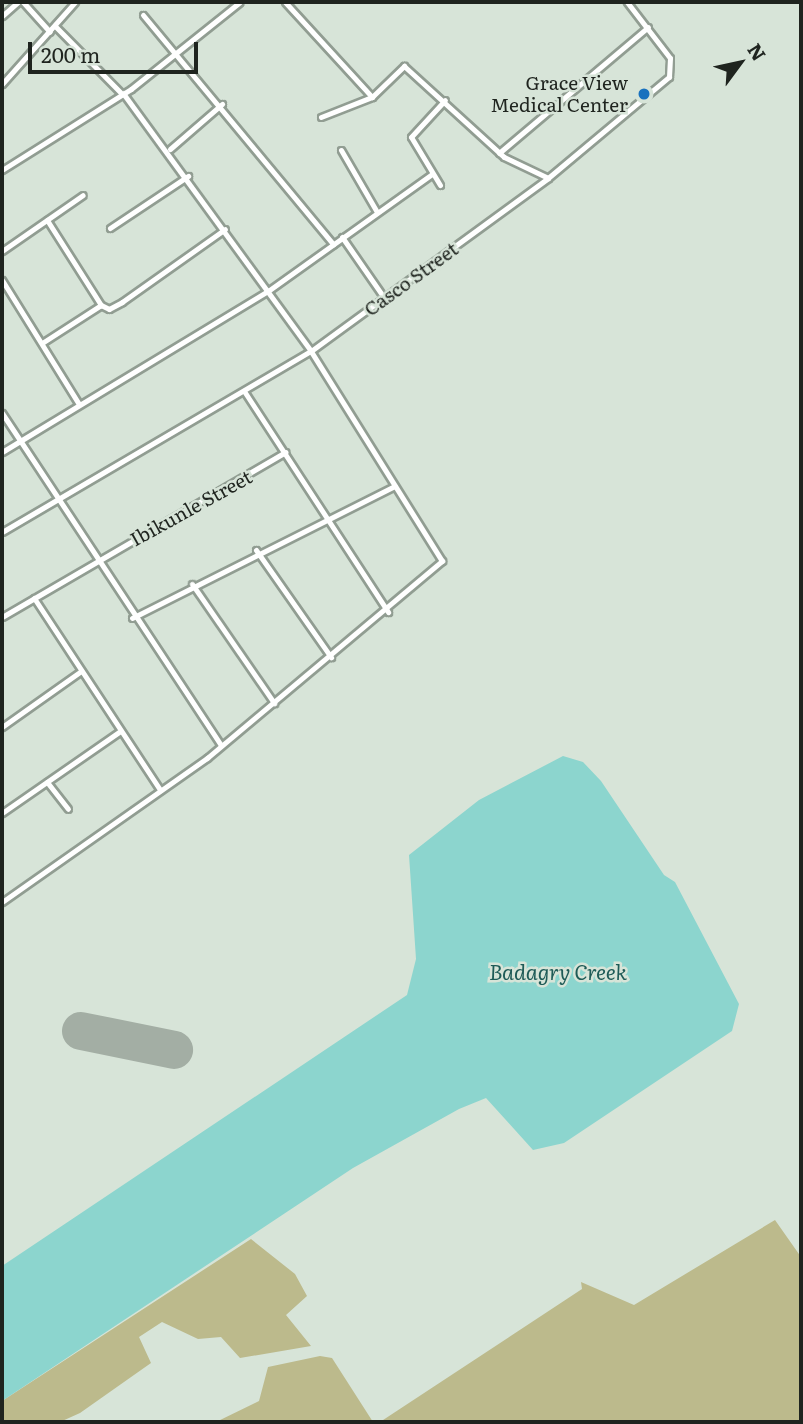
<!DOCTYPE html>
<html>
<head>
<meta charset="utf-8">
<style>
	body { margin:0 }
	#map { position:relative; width:803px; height:1424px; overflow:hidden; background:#d7e4d8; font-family:Literata,serif }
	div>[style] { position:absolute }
	.green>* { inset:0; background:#bcba8c }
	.water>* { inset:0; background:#8cd5ce }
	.runway>* { height:38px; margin:-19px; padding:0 19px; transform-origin:19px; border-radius:19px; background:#a3aea4 }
	.roads { filter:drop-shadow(2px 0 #919d92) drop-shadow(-2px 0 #919d92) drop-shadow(0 2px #919d92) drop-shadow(0 -2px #919d92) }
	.street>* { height:5px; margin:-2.5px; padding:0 2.5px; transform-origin:2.5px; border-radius:2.5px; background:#fff }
	.dots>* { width:19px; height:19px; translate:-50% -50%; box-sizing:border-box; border:4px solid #d7e4d8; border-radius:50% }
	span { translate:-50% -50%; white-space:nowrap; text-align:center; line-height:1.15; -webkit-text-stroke:5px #d7e4d8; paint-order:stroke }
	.poi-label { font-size:19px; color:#1f241f }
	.right { translate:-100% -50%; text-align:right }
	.street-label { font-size:19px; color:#1f241f }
	.water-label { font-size:21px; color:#1e5b57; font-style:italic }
	.frame { position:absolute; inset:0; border:4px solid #1f241f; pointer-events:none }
	.north { position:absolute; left:705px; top:28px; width:70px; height:70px; -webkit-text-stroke:5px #d7e4d8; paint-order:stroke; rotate:57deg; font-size:19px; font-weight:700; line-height:28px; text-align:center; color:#1f241f }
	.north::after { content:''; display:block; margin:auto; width:24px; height:32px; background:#1f241f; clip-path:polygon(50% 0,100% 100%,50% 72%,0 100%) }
	.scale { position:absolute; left:28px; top:42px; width:170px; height:32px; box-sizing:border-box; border:4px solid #1f241f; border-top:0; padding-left:9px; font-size:21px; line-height:24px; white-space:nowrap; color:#1f241f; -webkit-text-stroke:5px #d7e4d8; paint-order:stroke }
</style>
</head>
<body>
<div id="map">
	<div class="green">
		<i style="clip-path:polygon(775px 1220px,801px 1257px,801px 1422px,380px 1422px,582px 1289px,581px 1282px,634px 1305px)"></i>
		<i style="clip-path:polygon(251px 1239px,295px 1274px,307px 1296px,286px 1315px,311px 1346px,240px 1358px,221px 1337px,198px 1339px,162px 1322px,139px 1337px,151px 1363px,80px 1413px,60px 1422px,2px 1422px,2px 1401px)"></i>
		<i style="clip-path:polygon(320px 1356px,332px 1358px,373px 1422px,216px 1422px,259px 1401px,268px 1367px)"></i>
	</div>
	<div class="water">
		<i style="clip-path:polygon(563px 756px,583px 762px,601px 781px,664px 875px,675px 882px,739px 1004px,732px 1031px,564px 1143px,533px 1150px,486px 1098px,459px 1109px,353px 1168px,2px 1401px,2px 1266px,407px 995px,416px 959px,409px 855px,479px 800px)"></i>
	</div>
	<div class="runway">
		<i style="left:81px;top:1031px;width:95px;rotate:11.5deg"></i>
	</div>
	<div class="roads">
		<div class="street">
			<i style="left:23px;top:2px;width:40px;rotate:48deg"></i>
			<i style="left:285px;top:2px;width:129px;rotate:47.5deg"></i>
			<i style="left:143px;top:15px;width:298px;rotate:50.3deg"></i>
			<i style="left:2px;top:16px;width:21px;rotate:-41deg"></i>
			<i style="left:55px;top:26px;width:93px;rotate:45.4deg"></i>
			<i style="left:2px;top:84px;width:110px;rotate:-48.3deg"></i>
			<i style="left:321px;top:117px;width:55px;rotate:-21.4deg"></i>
			<i style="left:372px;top:97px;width:45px;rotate:-44.1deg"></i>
			<i style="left:404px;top:66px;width:135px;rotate:42.3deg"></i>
			<i style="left:504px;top:157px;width:49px;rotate:25.5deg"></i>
			<i style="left:170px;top:149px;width:69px;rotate:-40.9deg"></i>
			<i style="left:341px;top:150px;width:72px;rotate:59.9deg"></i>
			<i style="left:499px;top:153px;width:195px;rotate:-40.2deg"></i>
			<i style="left:2px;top:170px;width:152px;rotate:-32.1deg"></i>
			<i style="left:131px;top:89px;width:139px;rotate:-38.6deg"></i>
			<i style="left:440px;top:185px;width:56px;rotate:-121.1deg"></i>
			<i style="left:411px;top:137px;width:50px;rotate:-47.4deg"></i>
			<i style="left:47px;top:220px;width:101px;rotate:57.6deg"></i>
			<i style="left:110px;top:228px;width:94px;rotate:-33.7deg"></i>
			<i style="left:342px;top:237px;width:75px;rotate:55.3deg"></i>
			<i style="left:2px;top:251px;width:98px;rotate:-34.7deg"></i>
			<i style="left:2px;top:280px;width:146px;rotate:58.2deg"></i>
			<i style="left:42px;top:343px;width:70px;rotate:-32.8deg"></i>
			<i style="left:101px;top:305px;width:9px;rotate:27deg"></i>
			<i style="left:109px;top:309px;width:15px;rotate:-28deg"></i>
			<i style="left:122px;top:302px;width:126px;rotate:-35.3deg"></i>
			<i style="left:244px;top:391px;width:264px;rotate:56.9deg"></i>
			<i style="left:2px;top:413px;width:398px;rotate:56.6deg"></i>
			<i style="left:2px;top:452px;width:311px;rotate:-31.2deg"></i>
			<i style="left:268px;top:291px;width:201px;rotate:-35.5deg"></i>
			<i style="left:2px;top:532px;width:358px;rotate:-30.4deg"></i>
			<i style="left:311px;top:351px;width:293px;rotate:-36.1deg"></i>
			<i style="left:548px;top:178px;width:158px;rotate:-39.9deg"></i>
			<i style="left:669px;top:77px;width:19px;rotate:-87deg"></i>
			<i style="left:670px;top:58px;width:71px;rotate:-127.5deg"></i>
			<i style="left:256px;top:550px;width:131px;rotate:55deg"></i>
			<i style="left:192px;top:584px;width:145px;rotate:55.4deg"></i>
			<i style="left:34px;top:598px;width:230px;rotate:56.7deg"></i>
			<i style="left:2px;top:617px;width:328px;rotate:-30.2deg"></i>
			<i style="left:132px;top:618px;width:294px;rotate:-26.7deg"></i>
			<i style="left:2px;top:727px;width:97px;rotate:-35.3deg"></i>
			<i style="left:47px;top:782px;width:34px;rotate:52deg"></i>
			<i style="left:2px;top:813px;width:142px;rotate:-34.7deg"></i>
			<i style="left:2px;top:902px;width:251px;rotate:-35.1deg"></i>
			<i style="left:207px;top:758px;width:307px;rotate:-40deg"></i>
			<i style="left:442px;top:561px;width:248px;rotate:-122deg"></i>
			<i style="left:311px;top:351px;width:319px;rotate:-126.1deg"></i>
		</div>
	</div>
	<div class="dots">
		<i style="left:644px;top:94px;background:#1871be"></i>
	</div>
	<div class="poi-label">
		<span class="right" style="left:628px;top:94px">Grace View<br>Medical Center</span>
	</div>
	<div class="street-label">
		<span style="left:411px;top:279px;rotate:-36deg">Casco Street</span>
		<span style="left:191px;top:508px;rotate:-29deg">Ibikunle Street</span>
	</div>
	<div class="water-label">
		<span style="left:558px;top:971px">Badagry Creek</span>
	</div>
	<div class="frame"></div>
	<div class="north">N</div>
	<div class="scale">200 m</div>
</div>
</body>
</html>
